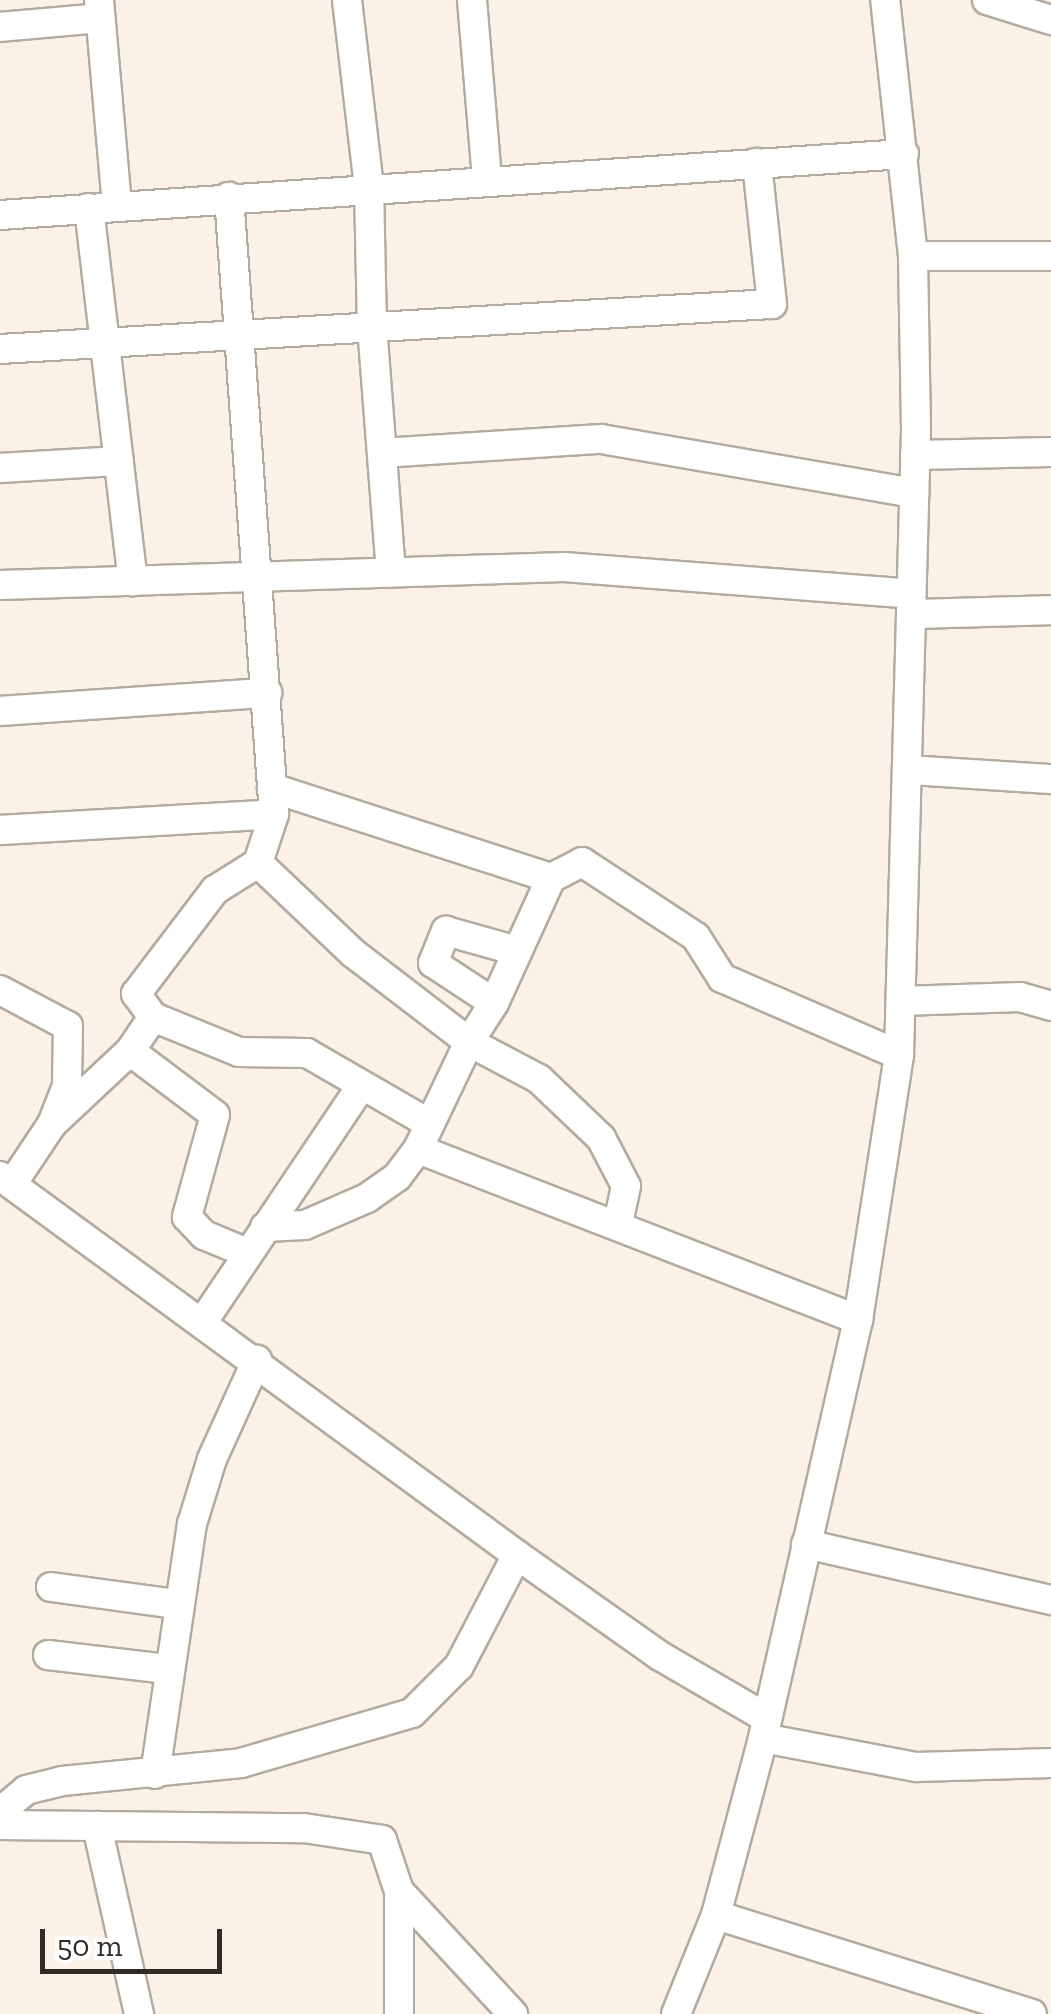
<!DOCTYPE html>
<html>
<head>
<meta charset="utf-8">
<style>
	body { margin:0 }
	#map { position:relative; width:1051px; height:2014px; overflow:hidden; background:#fbf1e6; font-family:"Zilla Slab",serif }
	div>[style] { position:absolute }
	.roads { filter:drop-shadow(2px 0 #b4aba0) drop-shadow(-2px 0 #b4aba0) drop-shadow(0 2px #b4aba0) drop-shadow(0 -2px #b4aba0) }
	.minor>* { height:28px; margin:-14px; padding:0 14px; transform-origin:14px; border-radius:14px; background:#fff }
	span { translate:-50% -50%; white-space:nowrap; text-align:center; line-height:1.15; -webkit-text-stroke:9px #fff; paint-order:stroke }
	.scale { position:absolute; left:40px; top:1929px; width:182px; height:45px; box-sizing:border-box; border:5px solid #2f2b27; border-top:0; padding-left:12px; font-size:30px; line-height:35px; white-space:nowrap; color:#2f2b27; -webkit-text-stroke:8px #fff; paint-order:stroke }
</style>
</head>
<body>
<div id="map">
	<div class="roads">
		<div class="minor">
			<i style="left:99px;top:0;width:207px;rotate:85deg"></i>
			<i style="left:347px;top:0;width:187px;rotate:83.3deg"></i>
			<i style="left:369px;top:186px;width:140px;rotate:88.8deg"></i>
			<i style="left:372px;top:326px;width:247px;rotate:85.6deg"></i>
			<i style="left:472px;top:0;width:180px;rotate:85.2deg"></i>
			<i style="left:987px;top:0;width:67px;rotate:17.4deg"></i>
			<i style="left:0;top:27px;width:100px;rotate:-5.1deg"></i>
			<i style="left:89px;top:208px;width:376px;rotate:83.3deg"></i>
			<i style="left:0;top:215px;width:906px;rotate:-3.86deg"></i>
			<i style="left:913px;top:256px;width:138px"></i>
			<i style="left:0;top:349px;width:773px;rotate:-3.34deg"></i>
			<i style="left:772px;top:304px;width:142px;rotate:-96.1deg"></i>
			<i style="left:382px;top:453px;width:219px;rotate:-3.7deg"></i>
			<i style="left:601px;top:439px;width:318px;rotate:9.8deg"></i>
			<i style="left:915px;top:455px;width:136px;rotate:-1.3deg"></i>
			<i style="left:0;top:468px;width:119px;rotate:-3.4deg"></i>
			<i style="left:0;top:585px;width:564px;rotate:-1.83deg"></i>
			<i style="left:564px;top:567px;width:348px;rotate:4.4deg"></i>
			<i style="left:912px;top:614px;width:139px;rotate:-1.6deg"></i>
			<i style="left:0;top:711px;width:268px;rotate:-3.9deg"></i>
			<i style="left:910px;top:770px;width:141px;rotate:3.7deg"></i>
			<i style="left:272px;top:788px;width:293px;rotate:17.9deg"></i>
			<i style="left:551px;top:878px;width:137px;rotate:114.5deg"></i>
			<i style="left:494px;top:1003px;width:46px;rotate:122.7deg"></i>
			<i style="left:469px;top:1042px;width:79px;rotate:27.9deg"></i>
			<i style="left:539px;top:1079px;width:86px;rotate:43.6deg"></i>
			<i style="left:601px;top:1138px;width:54px;rotate:62.5deg"></i>
			<i style="left:626px;top:1186px;width:40px;rotate:102deg"></i>
			<i style="left:0;top:830px;width:274px;rotate:-3.3deg"></i>
			<i style="left:274px;top:814px;width:619px;rotate:-94.17deg"></i>
			<i style="left:551px;top:878px;width:35px;rotate:-27deg"></i>
			<i style="left:582px;top:862px;width:136px;rotate:33.3deg"></i>
			<i style="left:696px;top:937px;width:49px;rotate:57.6deg"></i>
			<i style="left:722px;top:978px;width:193px;rotate:23.5deg"></i>
			<i style="left:0;top:990px;width:77px;rotate:27.9deg"></i>
			<i style="left:68px;top:1026px;width:60px;rotate:91deg"></i>
			<i style="left:67px;top:1086px;width:41px;rotate:111.5deg"></i>
			<i style="left:52px;top:1124px;width:72px;rotate:123.7deg"></i>
			<i style="left:901px;top:1001px;width:119px;rotate:-1.9deg"></i>
			<i style="left:1020px;top:997px;width:32px;rotate:16deg"></i>
			<i style="left:494px;top:1003px;width:73px;rotate:-146.7deg"></i>
			<i style="left:433px;top:963px;width:35px;rotate:-68deg"></i>
			<i style="left:446px;top:931px;width:74px;rotate:15.7deg"></i>
			<i style="left:153px;top:1017px;width:93px;rotate:22.1deg"></i>
			<i style="left:239px;top:1052px;width:68px;rotate:0.8deg"></i>
			<i style="left:307px;top:1053px;width:140px;rotate:30deg"></i>
			<i style="left:130px;top:1051px;width:106px;rotate:37deg"></i>
			<i style="left:215px;top:1115px;width:106px;rotate:105.4deg"></i>
			<i style="left:187px;top:1217px;width:25px;rotate:47deg"></i>
			<i style="left:204px;top:1235px;width:44px;rotate:22.5deg"></i>
			<i style="left:52px;top:1124px;width:107px;rotate:-43.1deg"></i>
			<i style="left:130px;top:1051px;width:41px;rotate:-55.9deg"></i>
			<i style="left:153px;top:1017px;width:29px;rotate:-126deg"></i>
			<i style="left:136px;top:994px;width:131px;rotate:-52.8deg"></i>
			<i style="left:215px;top:890px;width:51px;rotate:-32.1deg"></i>
			<i style="left:418px;top:1149px;width:472px;rotate:21.2deg"></i>
			<i style="left:0;top:1176px;width:641px;rotate:36.24deg"></i>
			<i style="left:517px;top:1555px;width:175px;rotate:35.2deg"></i>
			<i style="left:660px;top:1656px;width:121px;rotate:30.2deg"></i>
			<i style="left:265px;top:1227px;width:40px;rotate:-2.9deg"></i>
			<i style="left:305px;top:1225px;width:68px;rotate:-23.5deg"></i>
			<i style="left:367px;top:1198px;width:37px;rotate:-35deg"></i>
			<i style="left:397px;top:1177px;width:35px;rotate:-53deg"></i>
			<i style="left:418px;top:1149px;width:119px;rotate:-64.5deg"></i>
			<i style="left:469px;top:1042px;width:146px;rotate:-142.5deg"></i>
			<i style="left:353px;top:953px;width:131px;rotate:-136.5deg"></i>
			<i style="left:258px;top:863px;width:52px;rotate:-71.9deg"></i>
			<i style="left:202px;top:1323px;width:283px;rotate:-56.1deg"></i>
			<i style="left:806px;top:1544px;width:251px;rotate:12.9deg"></i>
			<i style="left:51px;top:1587px;width:125px;rotate:7.8deg"></i>
			<i style="left:48px;top:1655px;width:120px;rotate:6.7deg"></i>
			<i style="left:763px;top:1738px;width:157px;rotate:10.7deg"></i>
			<i style="left:917px;top:1767px;width:134px;rotate:-1.7deg"></i>
			<i style="left:155px;top:1774px;width:253px;rotate:-81.6deg"></i>
			<i style="left:192px;top:1524px;width:68px;rotate:-72.9deg"></i>
			<i style="left:212px;top:1459px;width:109px;rotate:-65.6deg"></i>
			<i style="left:0;top:1812px;width:34px;rotate:-40deg"></i>
			<i style="left:26px;top:1790px;width:37px;rotate:-14deg"></i>
			<i style="left:62px;top:1781px;width:180px;rotate:-5.7deg"></i>
			<i style="left:241px;top:1763px;width:178px;rotate:-16.3deg"></i>
			<i style="left:412px;top:1713px;width:66px;rotate:-45deg"></i>
			<i style="left:459px;top:1666px;width:125px;rotate:-62.4deg"></i>
			<i style="left:0;top:1825px;width:304px;rotate:0.6deg"></i>
			<i style="left:304px;top:1828px;width:79px;rotate:8.7deg"></i>
			<i style="left:382px;top:1840px;width:54px;rotate:71.6deg"></i>
			<i style="left:399px;top:1891px;width:123px;rotate:90deg"></i>
			<i style="left:97px;top:1826px;width:193px;rotate:77.4deg"></i>
			<i style="left:399px;top:1891px;width:168px;rotate:47.2deg"></i>
			<i style="left:716px;top:1915px;width:331px;rotate:17.4deg"></i>
			<i style="left:676px;top:2014px;width:107px;rotate:-68deg"></i>
			<i style="left:716px;top:1915px;width:183px;rotate:-75.1deg"></i>
			<i style="left:763px;top:1738px;width:429px;rotate:-77.2deg"></i>
			<i style="left:858px;top:1320px;width:268px;rotate:-81.2deg"></i>
			<i style="left:899px;top:1055px;width:626px;rotate:-88.44deg"></i>
			<i style="left:916px;top:429px;width:173px;rotate:-91deg"></i>
			<i style="left:913px;top:256px;width:258px;rotate:-96.2deg"></i>
		</div>
	</div>
	<div class="scale">50 m</div>
</div>
</body>
</html>
